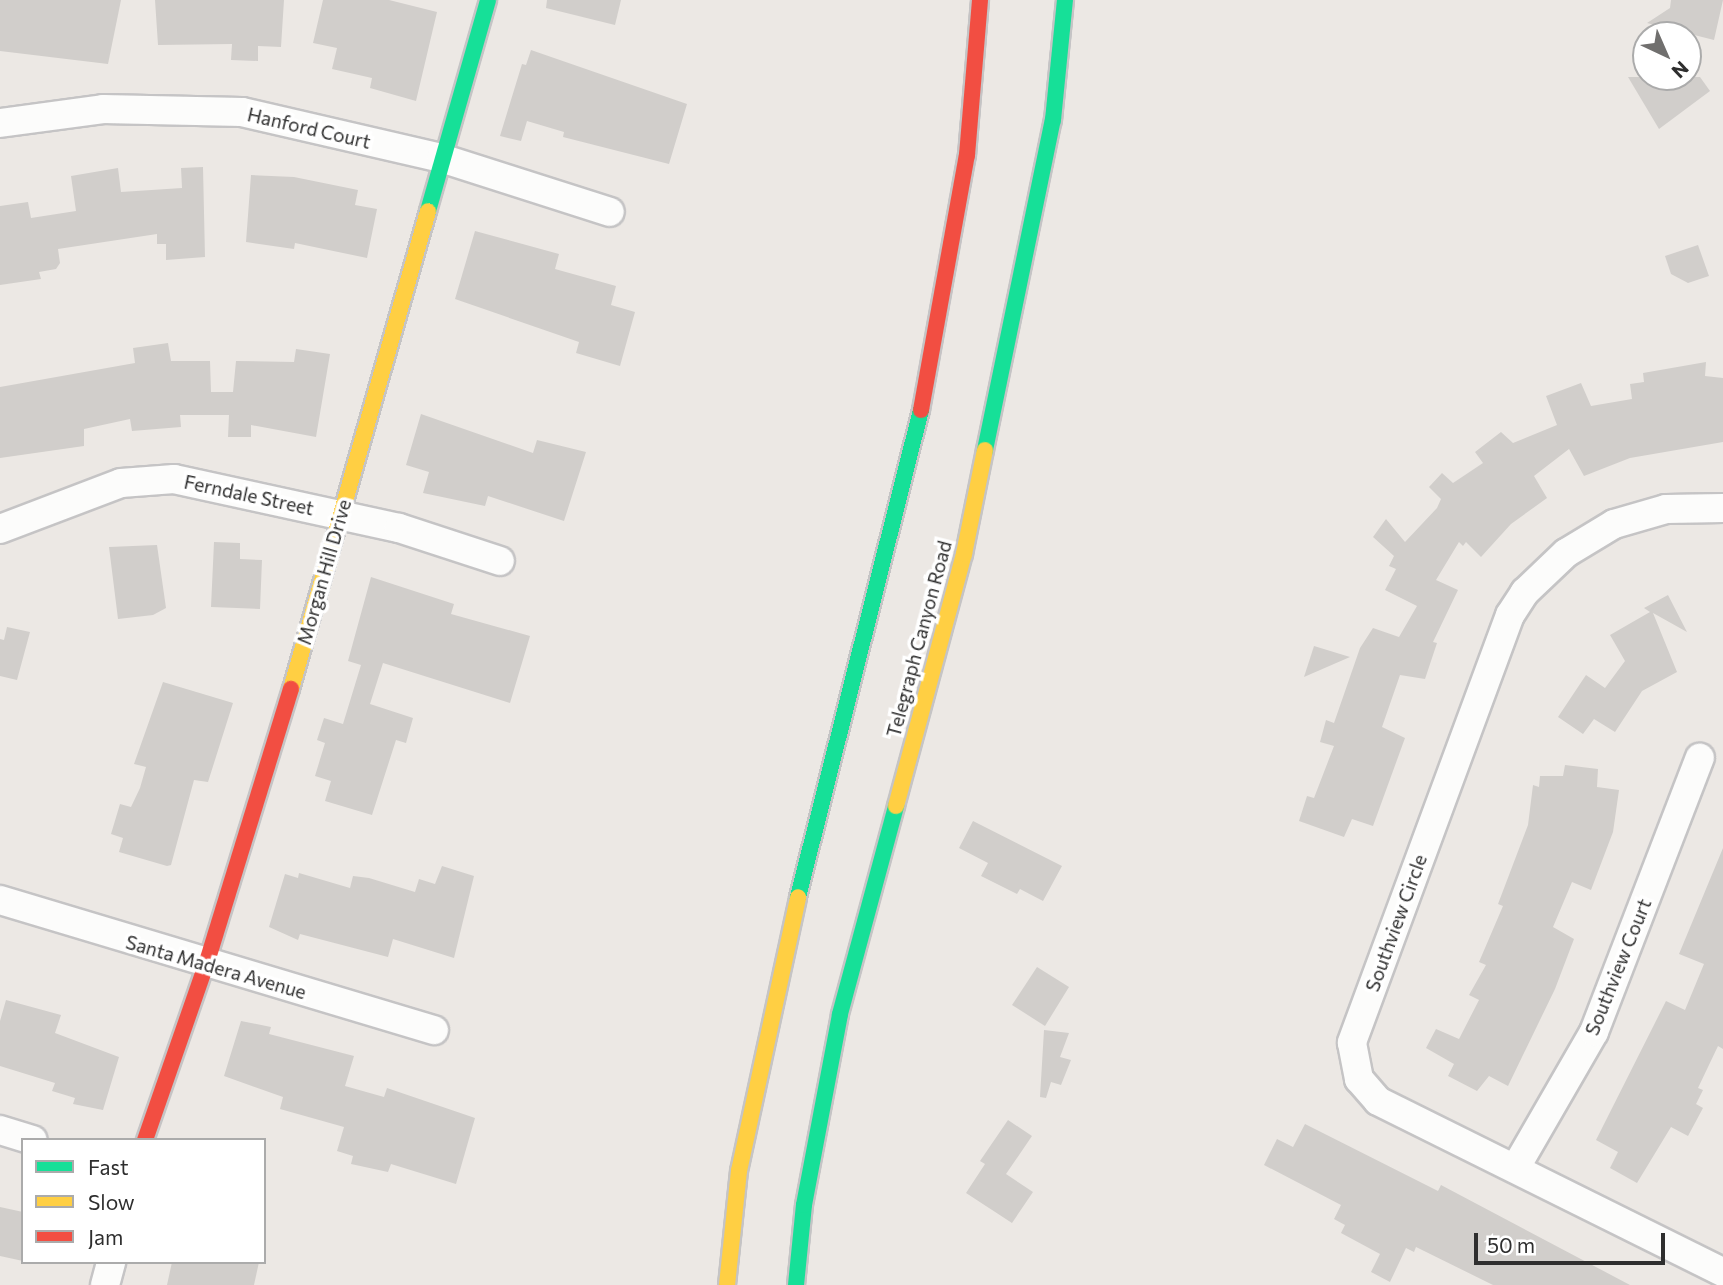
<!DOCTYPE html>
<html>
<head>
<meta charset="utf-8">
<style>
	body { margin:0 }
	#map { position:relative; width:1723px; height:1285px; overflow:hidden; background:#ece8e4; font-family:Commissioner,sans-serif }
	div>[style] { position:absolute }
	.building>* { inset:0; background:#d1cecb }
	.roads { filter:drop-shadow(2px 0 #c5c4c5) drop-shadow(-2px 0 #c5c4c5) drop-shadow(0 2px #c5c4c5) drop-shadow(0 -2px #c5c4c5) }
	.street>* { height:28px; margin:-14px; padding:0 14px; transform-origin:14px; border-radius:14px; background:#fcfcfb }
	.fast>* { height:16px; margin:-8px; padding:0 8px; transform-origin:8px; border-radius:8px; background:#16e098 }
	.slow>* { height:16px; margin:-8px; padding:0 8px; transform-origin:8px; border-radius:8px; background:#ffcf43 }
	.jam>* { height:16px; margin:-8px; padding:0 8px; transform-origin:8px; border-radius:8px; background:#f24e42 }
	span { translate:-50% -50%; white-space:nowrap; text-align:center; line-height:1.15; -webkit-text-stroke:7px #fff; paint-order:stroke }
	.street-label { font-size:19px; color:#2e2e2e }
	.legend { position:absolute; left:21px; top:1138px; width:245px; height:126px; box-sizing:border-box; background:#fff; border:2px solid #ababab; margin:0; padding:9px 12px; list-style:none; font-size:21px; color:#2e2e2e }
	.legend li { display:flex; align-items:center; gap:14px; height:35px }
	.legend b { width:35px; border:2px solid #ababab }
	.north { position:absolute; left:1632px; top:21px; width:70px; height:70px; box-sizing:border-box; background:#fff; border:2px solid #ababab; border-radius:50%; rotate:136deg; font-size:19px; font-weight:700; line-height:28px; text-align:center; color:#2e2e2e }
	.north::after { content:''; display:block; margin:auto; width:24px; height:32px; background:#706f6e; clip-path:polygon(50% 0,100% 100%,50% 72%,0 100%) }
	.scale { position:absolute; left:1474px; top:1233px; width:191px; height:32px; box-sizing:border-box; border:4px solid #2e2e2e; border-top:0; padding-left:9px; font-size:21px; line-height:24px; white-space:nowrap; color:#2e2e2e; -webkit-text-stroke:5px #fff; paint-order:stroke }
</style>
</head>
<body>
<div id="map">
	<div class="building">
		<i style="clip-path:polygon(0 0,121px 0,108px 64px,0 51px)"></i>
		<i style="clip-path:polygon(155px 0,284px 0,281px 47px,258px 46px,258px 61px,231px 60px,232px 44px,158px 45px)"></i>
		<i style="clip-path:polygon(323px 0,389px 0,437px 12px,416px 101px,370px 88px,372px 78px,332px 69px,337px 48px,313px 43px)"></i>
		<i style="clip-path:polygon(547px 0,621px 0,615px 25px,546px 8px)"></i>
		<i style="clip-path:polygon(1671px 0,1723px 0,1714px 40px,1647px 23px,1670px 8px)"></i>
		<i style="clip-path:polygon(531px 50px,687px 104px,669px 164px,563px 137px,564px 132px,527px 121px,521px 141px,500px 136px,522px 64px,526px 65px)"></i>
		<i style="clip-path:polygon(1628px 77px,1700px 77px,1710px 91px,1659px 129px)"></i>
		<i style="clip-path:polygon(203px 167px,205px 257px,166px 260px,166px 244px,157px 244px,157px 234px,58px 249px,60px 263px,56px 269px,39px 272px,41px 279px,0 285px,0 206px,28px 202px,31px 218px,76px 211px,71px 176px,118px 168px,121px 192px,182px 188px,181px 168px)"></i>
		<i style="clip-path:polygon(251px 175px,294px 177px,358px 190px,355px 205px,377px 209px,367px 258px,295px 243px,294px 249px,246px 242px)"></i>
		<i style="clip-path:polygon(475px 231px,559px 254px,555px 269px,616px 286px,611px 305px,635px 312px,620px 366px,576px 353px,579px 342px,455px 299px)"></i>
		<i style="clip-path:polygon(1698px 245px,1709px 276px,1688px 283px,1671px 274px,1665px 256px)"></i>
		<i style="clip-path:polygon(168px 343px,171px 361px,210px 361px,211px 392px,233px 392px,236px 361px,294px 362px,296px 349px,330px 354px,316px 437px,251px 425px,251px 437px,228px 437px,229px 415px,180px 415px,181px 427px,132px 431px,130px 419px,84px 429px,84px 446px,0 458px,0 387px,135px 363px,133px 348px)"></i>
		<i style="clip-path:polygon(1706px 362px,1705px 376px,1723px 378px,1723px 442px,1630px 458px,1584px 476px,1569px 449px,1534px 476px,1547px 498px,1511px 524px,1481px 557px,1466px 542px,1463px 546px,1459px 542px,1436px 580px,1458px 590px,1433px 642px,1437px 643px,1425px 679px,1400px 675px,1382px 727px,1405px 738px,1373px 826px,1352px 819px,1344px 837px,1299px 821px,1307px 796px,1314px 798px,1334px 746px,1320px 742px,1326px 720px,1334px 723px,1360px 648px,1373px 628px,1399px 637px,1417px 606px,1385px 590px,1396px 569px,1389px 566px,1394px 556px,1373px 537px,1386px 519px,1405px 542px,1437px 508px,1441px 499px,1429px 487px,1442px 473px,1453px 483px,1483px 463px,1475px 452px,1501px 432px,1513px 443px,1557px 425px,1546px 396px,1581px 383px,1591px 406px,1632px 399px,1630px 384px,1644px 382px,1643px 373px)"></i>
		<i style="clip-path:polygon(421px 414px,533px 453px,537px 440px,586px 452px,564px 521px,488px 496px,485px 506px,423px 493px,429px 472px,406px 465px)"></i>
		<i style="clip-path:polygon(214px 542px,240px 543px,240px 559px,262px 560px,260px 609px,211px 607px)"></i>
		<i style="clip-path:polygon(157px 545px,166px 608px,153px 615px,118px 619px,109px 547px)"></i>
		<i style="clip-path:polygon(371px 577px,454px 604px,451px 614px,530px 636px,510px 703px,383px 663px,370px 704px,413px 718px,406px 743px,396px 740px,372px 815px,325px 801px,331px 781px,315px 776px,325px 743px,317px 740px,324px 718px,343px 724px,361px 665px,348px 661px)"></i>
		<i style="clip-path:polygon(1668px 595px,1687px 632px,1653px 613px,1677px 672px,1642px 691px,1615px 732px,1594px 719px,1583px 734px,1558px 717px,1586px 675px,1605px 688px,1625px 661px,1610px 635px,1650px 612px,1644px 608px)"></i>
		<i style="clip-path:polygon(7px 627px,30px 632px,17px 680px,0 676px,0 639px,4px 640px)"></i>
		<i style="clip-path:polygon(1314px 646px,1350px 657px,1304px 677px)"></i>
		<i style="clip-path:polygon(163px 682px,233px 703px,208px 782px,194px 780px,171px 865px,167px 866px,119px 852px,123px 838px,111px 834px,120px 804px,131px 807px,140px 788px,146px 767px,134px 764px)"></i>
		<i style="clip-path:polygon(1565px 765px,1598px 769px,1597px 787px,1619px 790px,1613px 832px,1591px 890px,1572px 882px,1553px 927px,1574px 939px,1555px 989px,1508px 1086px,1489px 1076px,1477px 1091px,1448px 1076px,1454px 1064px,1426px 1048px,1436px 1029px,1459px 1039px,1479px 1000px,1469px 995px,1486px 965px,1479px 962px,1503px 906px,1498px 904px,1528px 825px,1533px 785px,1539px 787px,1540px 776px,1563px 776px)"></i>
		<i style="clip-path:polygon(973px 821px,1062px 866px,1043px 901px,1020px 889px,1017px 894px,981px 876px,988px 863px,959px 848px)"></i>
		<i style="clip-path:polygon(1723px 848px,1723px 1049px,1718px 1046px,1698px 1088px,1703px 1090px,1696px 1104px,1703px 1108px,1688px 1136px,1671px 1127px,1637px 1183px,1610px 1168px,1618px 1152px,1596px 1140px,1666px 1001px,1685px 1010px,1704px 964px,1679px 954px)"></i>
		<i style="clip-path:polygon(442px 866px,474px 876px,454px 958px,393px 939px,388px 957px,300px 934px,298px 940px,269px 927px,285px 874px,298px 878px,299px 873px,350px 888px,353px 876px,369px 878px,415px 892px,419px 879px,435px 884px)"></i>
		<i style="clip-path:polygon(1037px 967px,1069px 987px,1045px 1026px,1012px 1005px)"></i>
		<i style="clip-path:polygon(6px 1000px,61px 1015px,55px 1033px,119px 1057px,103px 1110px,73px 1104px,75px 1098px,52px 1091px,55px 1083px,0 1066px,0 1021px)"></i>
		<i style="clip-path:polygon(241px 1021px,271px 1027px,269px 1034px,354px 1056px,345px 1086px,384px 1097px,387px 1088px,475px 1118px,456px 1184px,391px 1164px,388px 1172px,351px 1164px,353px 1156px,337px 1151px,344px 1127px,280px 1109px,283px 1097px,224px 1076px)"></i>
		<i style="clip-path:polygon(1044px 1030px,1069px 1033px,1060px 1057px,1071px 1060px,1061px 1085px,1051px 1082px,1046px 1098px,1040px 1097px)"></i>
		<i style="clip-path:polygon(1008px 1120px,1032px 1136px,1006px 1174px,1033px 1192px,1012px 1223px,966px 1193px,985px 1164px,980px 1161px)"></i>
		<i style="clip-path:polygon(1305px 1124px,1438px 1191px,1441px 1185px,1630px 1285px,1493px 1285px,1416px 1247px,1414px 1252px,1406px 1248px,1390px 1282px,1371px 1272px,1380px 1254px,1341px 1233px,1345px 1225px,1334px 1219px,1341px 1205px,1264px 1165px,1277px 1139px,1293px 1147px)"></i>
		<i style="clip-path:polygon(0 1207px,23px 1212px,23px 1261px,0 1256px)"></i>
		<i style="clip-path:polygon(172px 1262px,259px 1262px,254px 1285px,167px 1285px)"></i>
	</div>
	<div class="roads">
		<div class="street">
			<i style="left:0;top:123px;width:104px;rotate:-7.7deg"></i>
			<i style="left:103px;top:109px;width:139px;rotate:1.2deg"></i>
			<i style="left:242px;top:112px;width:204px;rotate:13deg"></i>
			<i style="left:441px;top:158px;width:177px;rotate:17.7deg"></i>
			<i style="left:1723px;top:508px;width:57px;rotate:179deg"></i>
			<i style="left:1666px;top:509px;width:54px;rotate:163.9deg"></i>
			<i style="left:1614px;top:524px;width:56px;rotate:148.9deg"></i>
			<i style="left:1566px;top:553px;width:57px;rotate:136.4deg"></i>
			<i style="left:1525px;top:592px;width:27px;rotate:123deg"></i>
			<i style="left:1510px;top:615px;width:456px;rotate:110.3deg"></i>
			<i style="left:1352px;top:1043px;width:37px;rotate:79deg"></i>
			<i style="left:1359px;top:1079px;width:29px;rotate:49deg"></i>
			<i style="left:1378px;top:1101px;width:385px;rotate:26.4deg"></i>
			<i style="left:0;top:529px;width:129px;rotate:-20.8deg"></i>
			<i style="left:121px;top:483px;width:53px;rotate:-4.3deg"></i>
			<i style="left:174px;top:479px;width:230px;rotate:12.3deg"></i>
			<i style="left:399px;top:528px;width:106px;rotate:18.1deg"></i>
			<i style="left:0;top:900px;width:453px;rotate:16.7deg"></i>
			<i style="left:0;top:1130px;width:34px;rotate:17deg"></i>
			<i style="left:1516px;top:1167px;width:156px;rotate:-60deg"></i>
			<i style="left:1594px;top:1032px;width:294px;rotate:-68.9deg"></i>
			<i style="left:105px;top:1285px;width:24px;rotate:-75deg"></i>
		</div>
		<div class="fast">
			<i style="left:428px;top:211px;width:219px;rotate:-74.1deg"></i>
			<i style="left:985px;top:450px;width:337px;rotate:-78.4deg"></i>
			<i style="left:1053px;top:120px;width:121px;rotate:-84.3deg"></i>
			<i style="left:798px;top:897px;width:502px;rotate:-75.83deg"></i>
			<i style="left:796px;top:1285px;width:80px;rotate:-84.3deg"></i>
			<i style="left:804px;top:1205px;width:194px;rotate:-79.3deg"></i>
			<i style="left:840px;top:1014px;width:215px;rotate:-74.9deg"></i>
		</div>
		<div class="slow">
			<i style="left:291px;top:689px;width:497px;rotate:-74deg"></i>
			<i style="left:896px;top:806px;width:261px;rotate:-74.9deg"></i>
			<i style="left:964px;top:554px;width:106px;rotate:-78.6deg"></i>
			<i style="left:727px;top:1285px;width:115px;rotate:-84deg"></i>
			<i style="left:739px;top:1171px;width:280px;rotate:-77.8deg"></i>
		</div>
		<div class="jam">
			<i style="left:921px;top:410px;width:259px;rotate:-79.8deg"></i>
			<i style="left:967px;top:155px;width:156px;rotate:-85.2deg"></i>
			<i style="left:145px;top:1140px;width:185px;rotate:-70.8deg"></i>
			<i style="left:206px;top:965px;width:289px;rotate:-72.9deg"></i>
		</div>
	</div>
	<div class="street-label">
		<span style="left:309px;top:128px;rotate:13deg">Hanford Court</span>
		<span style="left:249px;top:495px;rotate:12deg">Ferndale Street</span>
		<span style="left:324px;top:572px;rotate:-74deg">Morgan Hill Drive</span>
		<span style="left:919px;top:639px;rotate:-75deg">Telegraph Canyon Road</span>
		<span style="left:1396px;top:923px;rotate:-70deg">Southview Circle</span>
		<span style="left:216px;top:967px;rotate:16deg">Santa Madera Avenue</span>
		<span style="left:1618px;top:967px;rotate:-68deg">Southview Court</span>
	</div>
	<ul class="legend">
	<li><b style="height:9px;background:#16e098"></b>Fast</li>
	<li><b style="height:9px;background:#ffcf43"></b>Slow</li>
	<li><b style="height:9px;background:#f24e42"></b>Jam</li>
	</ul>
	<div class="north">N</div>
	<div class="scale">50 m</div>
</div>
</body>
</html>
